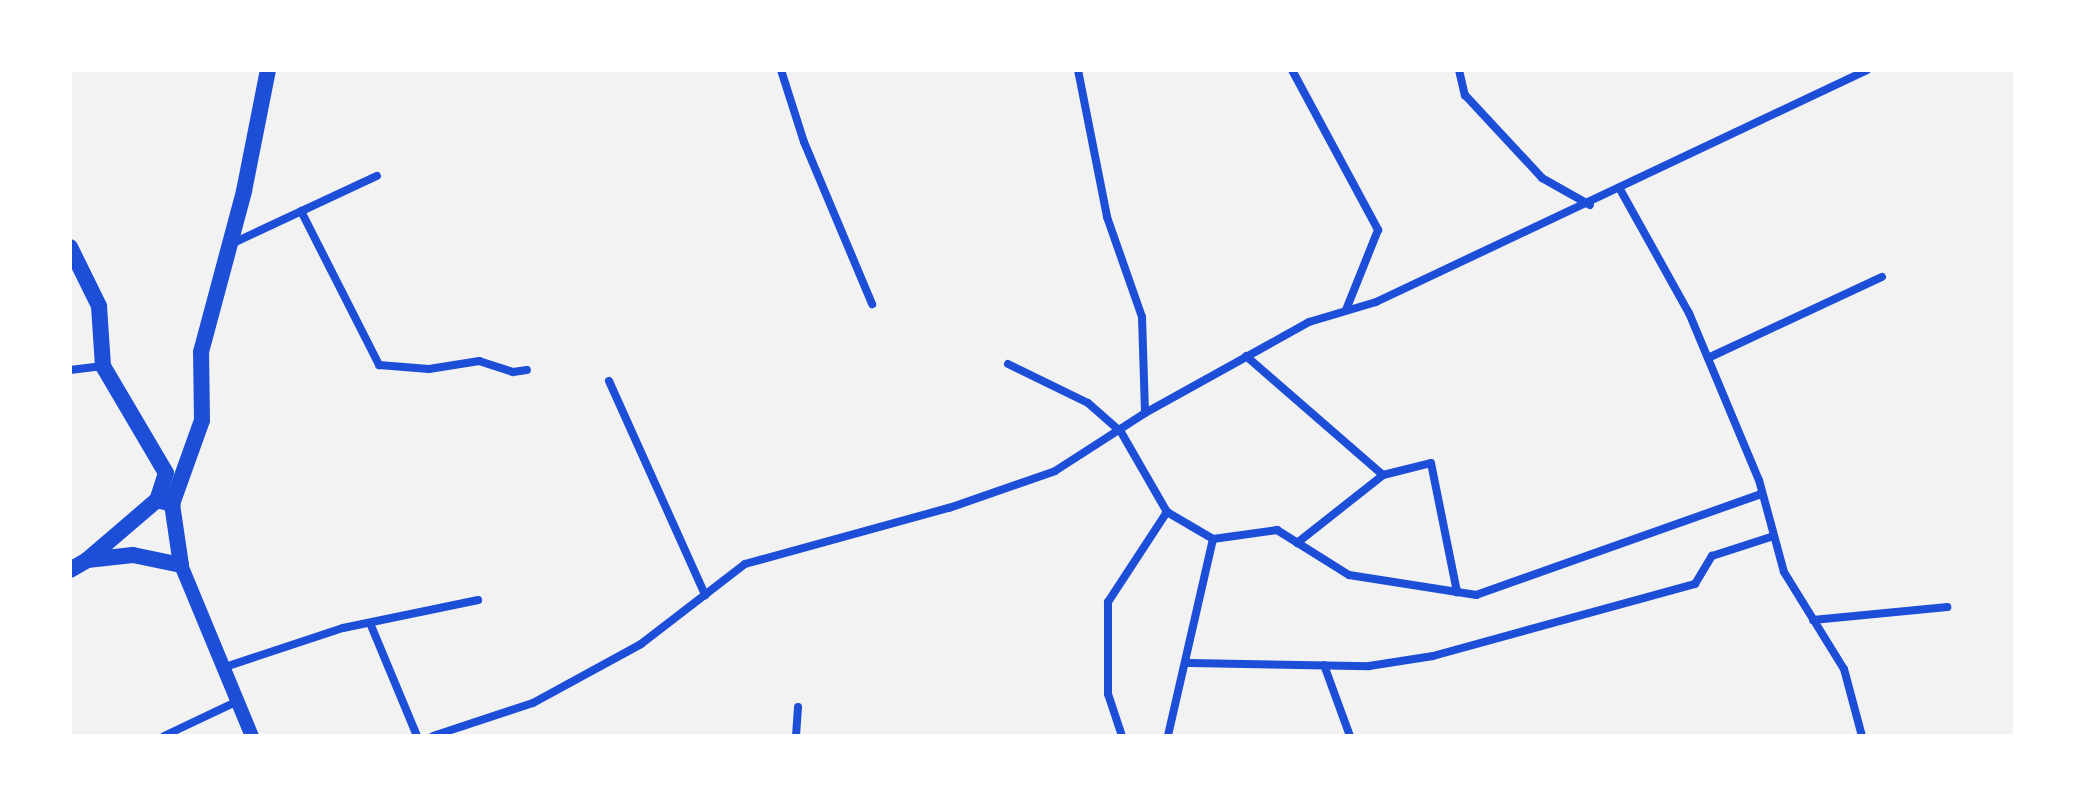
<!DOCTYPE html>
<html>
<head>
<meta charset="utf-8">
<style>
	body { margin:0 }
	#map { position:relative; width:2085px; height:806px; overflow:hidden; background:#f2f2f2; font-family:"Roboto Condensed",sans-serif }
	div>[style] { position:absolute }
	.minor>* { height:8px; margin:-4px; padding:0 4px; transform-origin:4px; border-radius:4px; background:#1d4ed8 }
	.tertiary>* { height:14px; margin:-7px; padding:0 7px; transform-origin:7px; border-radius:7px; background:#1d4ed8 }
	.secondary>* { height:16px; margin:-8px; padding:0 8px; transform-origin:8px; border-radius:8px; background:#1d4ed8 }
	span { translate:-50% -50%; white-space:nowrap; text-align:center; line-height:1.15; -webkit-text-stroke:7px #fff; paint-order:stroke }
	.frame { position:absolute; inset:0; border:72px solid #fff; pointer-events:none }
</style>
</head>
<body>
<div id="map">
	<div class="minor">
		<i style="left:781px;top:70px;width:76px;rotate:72.3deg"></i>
		<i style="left:804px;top:142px;width:176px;rotate:67.2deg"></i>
		<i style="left:1078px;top:70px;width:150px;rotate:78.8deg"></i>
		<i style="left:1107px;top:217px;width:106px;rotate:70.7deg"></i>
		<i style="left:1142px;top:317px;width:96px;rotate:88.2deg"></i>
		<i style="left:1292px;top:70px;width:182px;rotate:61.7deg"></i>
		<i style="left:1378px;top:230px;width:86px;rotate:111.8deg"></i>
		<i style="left:1459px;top:70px;width:26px;rotate:77deg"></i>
		<i style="left:1465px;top:95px;width:113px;rotate:47.1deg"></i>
		<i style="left:1542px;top:178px;width:55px;rotate:29.4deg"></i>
		<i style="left:1621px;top:191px;width:140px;rotate:60.9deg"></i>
		<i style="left:1689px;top:313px;width:181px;rotate:67.3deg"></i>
		<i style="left:1759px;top:480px;width:95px;rotate:74.8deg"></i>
		<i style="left:1784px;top:572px;width:114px;rotate:58.3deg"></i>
		<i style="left:1844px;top:669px;width:69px;rotate:75deg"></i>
		<i style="left:301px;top:211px;width:173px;rotate:63.1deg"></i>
		<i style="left:379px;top:365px;width:50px;rotate:4.6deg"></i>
		<i style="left:429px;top:369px;width:51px;rotate:-9.1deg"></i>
		<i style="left:479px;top:361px;width:36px;rotate:18deg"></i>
		<i style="left:513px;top:372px;width:14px;rotate:-8deg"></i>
		<i style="left:231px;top:244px;width:161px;rotate:-25deg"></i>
		<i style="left:1246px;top:356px;width:181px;rotate:41deg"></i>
		<i style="left:1383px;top:475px;width:49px;rotate:-14deg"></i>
		<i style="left:1431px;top:463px;width:132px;rotate:78.6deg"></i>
		<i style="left:1708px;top:358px;width:192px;rotate:-25deg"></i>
		<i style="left:1008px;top:364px;width:89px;rotate:26deg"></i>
		<i style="left:1088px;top:403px;width:44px;rotate:41.3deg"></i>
		<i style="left:1121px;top:432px;width:92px;rotate:60.1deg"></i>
		<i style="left:1167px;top:512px;width:53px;rotate:30.4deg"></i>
		<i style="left:1213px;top:539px;width:202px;rotate:102.9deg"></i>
		<i style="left:70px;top:370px;width:33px;rotate:-7deg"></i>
		<i style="left:609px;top:381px;width:235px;rotate:65.8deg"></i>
		<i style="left:1213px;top:539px;width:65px;rotate:-8deg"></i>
		<i style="left:1277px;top:530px;width:85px;rotate:32deg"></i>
		<i style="left:1349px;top:575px;width:129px;rotate:8.9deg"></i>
		<i style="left:1476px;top:595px;width:303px;rotate:-19.5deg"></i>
		<i style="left:1297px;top:543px;width:110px;rotate:-38.3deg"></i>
		<i style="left:1813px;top:620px;width:135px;rotate:-5.5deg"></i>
		<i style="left:370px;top:623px;width:122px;rotate:67.4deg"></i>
		<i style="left:1189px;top:663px;width:180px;rotate:1deg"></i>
		<i style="left:1369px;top:666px;width:65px;rotate:-8.9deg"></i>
		<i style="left:1433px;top:656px;width:272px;rotate:-15.4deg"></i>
		<i style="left:1695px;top:584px;width:33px;rotate:-59deg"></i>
		<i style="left:1712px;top:556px;width:65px;rotate:-17.9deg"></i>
		<i style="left:1324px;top:665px;width:76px;rotate:69.9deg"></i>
		<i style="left:225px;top:667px;width:124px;rotate:-18.3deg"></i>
		<i style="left:343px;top:628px;width:138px;rotate:-11.7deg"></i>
		<i style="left:164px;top:736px;width:82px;rotate:-25.3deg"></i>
		<i style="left:433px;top:736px;width:105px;rotate:-18.3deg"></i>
		<i style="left:533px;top:703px;width:123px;rotate:-28.6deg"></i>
		<i style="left:641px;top:644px;width:131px;rotate:-37.6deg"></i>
		<i style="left:745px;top:564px;width:212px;rotate:-15.4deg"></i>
		<i style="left:949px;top:508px;width:112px;rotate:-19.2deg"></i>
		<i style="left:1055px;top:471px;width:107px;rotate:-32.8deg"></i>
		<i style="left:1145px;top:413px;width:188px;rotate:-29deg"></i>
		<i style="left:1309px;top:322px;width:70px;rotate:-16.6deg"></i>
		<i style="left:1376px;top:302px;width:543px;rotate:-25.29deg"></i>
		<i style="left:796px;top:736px;width:29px;rotate:-86deg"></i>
		<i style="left:1122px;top:736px;width:44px;rotate:-108.4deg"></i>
		<i style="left:1108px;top:694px;width:92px;rotate:-90deg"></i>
		<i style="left:1108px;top:602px;width:108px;rotate:-56.8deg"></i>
	</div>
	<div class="tertiary">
		<i style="left:181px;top:565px;width:185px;rotate:67.5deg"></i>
	</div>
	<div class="secondary">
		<i style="left:70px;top:247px;width:66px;rotate:63.8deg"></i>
		<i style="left:99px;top:306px;width:60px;rotate:86.2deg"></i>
		<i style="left:103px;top:366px;width:124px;rotate:59.5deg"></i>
		<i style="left:166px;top:473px;width:28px;rotate:108deg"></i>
		<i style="left:157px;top:500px;width:16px;rotate:15deg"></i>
		<i style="left:172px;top:504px;width:62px;rotate:81.6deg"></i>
		<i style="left:181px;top:565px;width:49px;rotate:-168.2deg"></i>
		<i style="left:133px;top:555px;width:46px;rotate:173.8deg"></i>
		<i style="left:87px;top:560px;width:92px;rotate:-40.6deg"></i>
		<i style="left:172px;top:504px;width:89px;rotate:-70.3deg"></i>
		<i style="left:202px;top:420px;width:68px;rotate:-90.8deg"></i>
		<i style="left:201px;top:352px;width:167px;rotate:-75deg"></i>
		<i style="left:244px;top:191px;width:123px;rotate:-78.8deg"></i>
		<i style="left:70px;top:570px;width:20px;rotate:-30deg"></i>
	</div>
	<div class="frame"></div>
</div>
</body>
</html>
